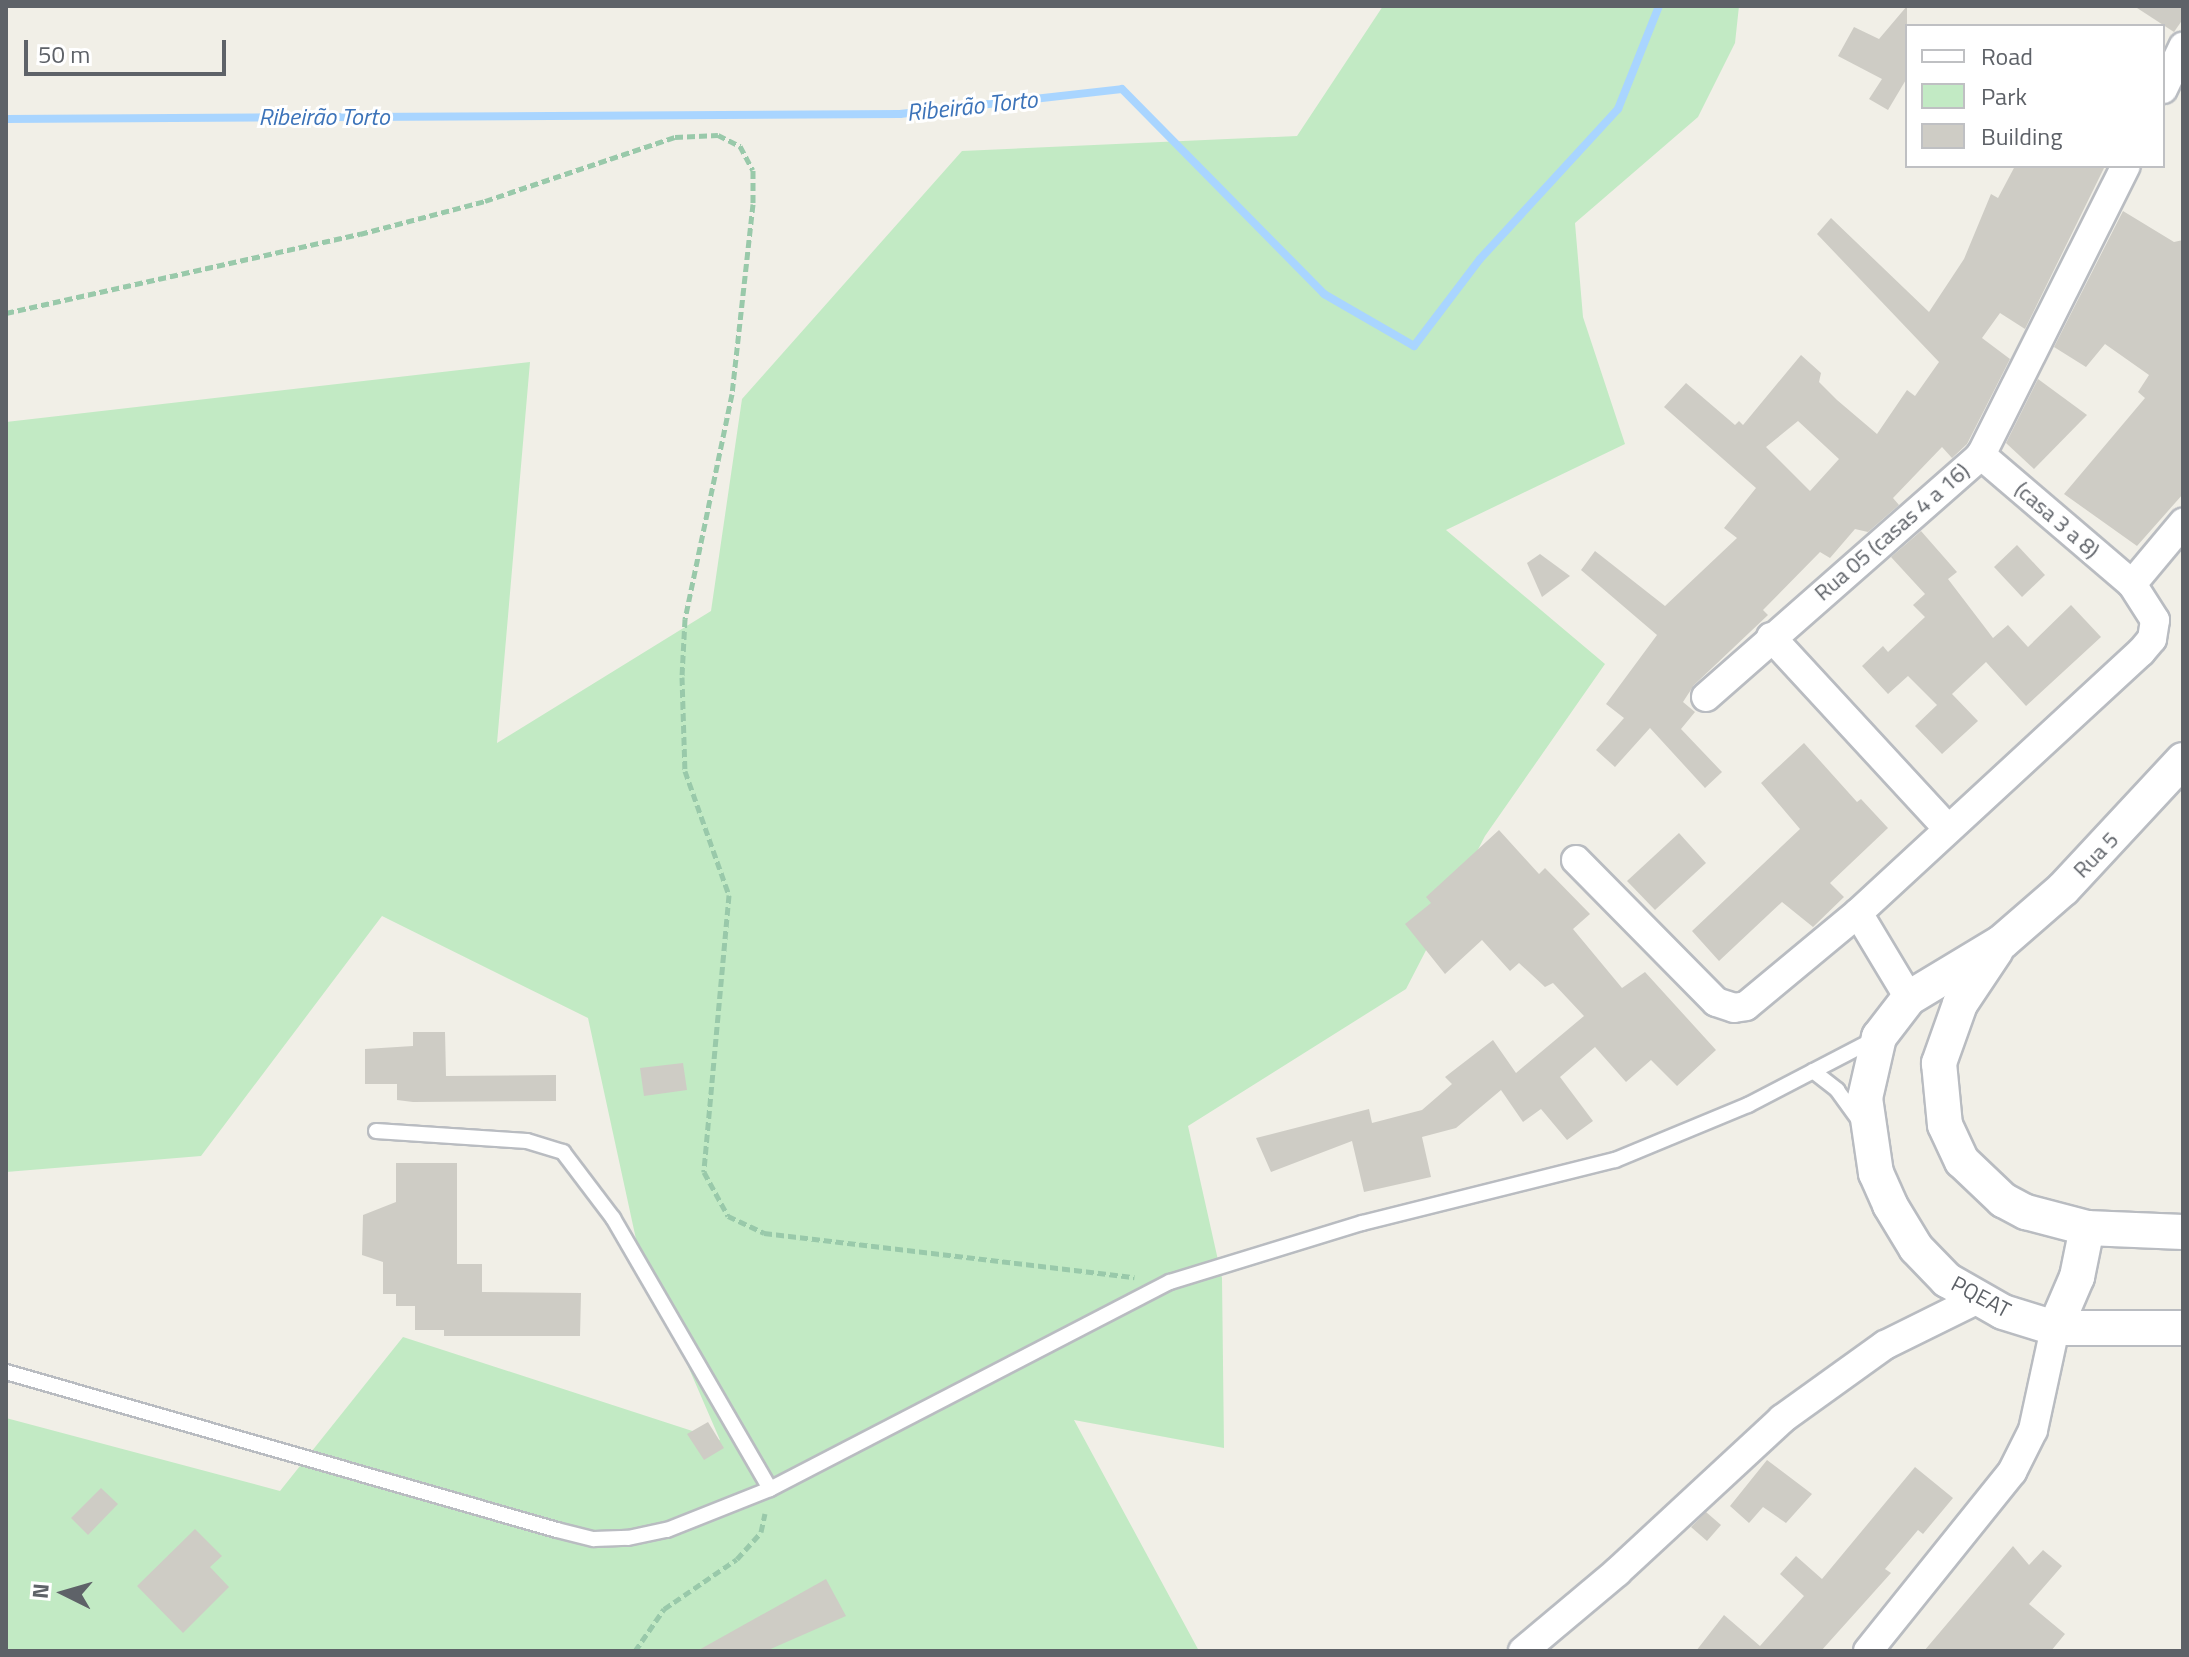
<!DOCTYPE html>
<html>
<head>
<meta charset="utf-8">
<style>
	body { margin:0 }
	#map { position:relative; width:2189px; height:1657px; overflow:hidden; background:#f1efe7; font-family:"Titillium Web",sans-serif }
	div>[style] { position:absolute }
	.green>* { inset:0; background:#c2eac4 }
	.stream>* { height:8px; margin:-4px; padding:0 4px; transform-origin:4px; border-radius:4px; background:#a9d5ff }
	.building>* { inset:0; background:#ceccc5 }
	.path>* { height:5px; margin-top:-2.5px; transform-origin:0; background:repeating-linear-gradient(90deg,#99c9aa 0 8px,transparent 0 12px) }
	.roads { filter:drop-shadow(2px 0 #b9bcc1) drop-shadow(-2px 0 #b9bcc1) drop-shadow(0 2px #b9bcc1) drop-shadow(0 -2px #b9bcc1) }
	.service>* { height:14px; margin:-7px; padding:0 7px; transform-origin:7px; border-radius:7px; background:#fff }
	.minor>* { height:28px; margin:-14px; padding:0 14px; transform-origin:14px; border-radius:14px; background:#fff }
	.tertiary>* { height:34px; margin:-17px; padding:0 17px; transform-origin:17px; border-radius:17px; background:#fff }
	span { translate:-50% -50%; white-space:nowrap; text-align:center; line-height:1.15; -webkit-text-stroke:6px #fff; paint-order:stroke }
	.street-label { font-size:22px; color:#5e6268 }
	.water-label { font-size:24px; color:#3c73b9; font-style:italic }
	.frame { position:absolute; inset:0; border:8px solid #5e6268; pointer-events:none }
	.legend { position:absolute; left:1905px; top:24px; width:260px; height:144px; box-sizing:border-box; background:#fff; border:2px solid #bfc0c3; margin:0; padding:10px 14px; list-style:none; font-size:24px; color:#5e6268 }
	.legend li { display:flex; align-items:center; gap:16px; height:40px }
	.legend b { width:40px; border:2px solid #bfc0c3 }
	.north { position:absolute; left:24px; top:1553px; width:80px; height:80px; -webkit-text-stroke:6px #fff; paint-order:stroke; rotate:275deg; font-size:22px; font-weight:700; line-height:32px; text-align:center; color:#5e6268 }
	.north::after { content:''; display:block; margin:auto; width:28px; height:36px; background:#5e6268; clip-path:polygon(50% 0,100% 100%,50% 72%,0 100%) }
	.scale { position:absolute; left:24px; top:40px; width:202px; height:36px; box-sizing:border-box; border:4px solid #5e6268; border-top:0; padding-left:10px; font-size:24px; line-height:28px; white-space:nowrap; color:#5e6268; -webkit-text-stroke:6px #fff; paint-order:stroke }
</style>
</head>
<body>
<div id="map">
	<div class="green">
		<i style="clip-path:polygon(1383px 6px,1739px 6px,1735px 43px,1698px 117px,1575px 223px,1583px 317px,1625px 444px,1446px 530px,1605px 664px,1485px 836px,1406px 989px,1188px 1126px,1222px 1278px,1224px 1448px,1074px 1420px,1199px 1651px,6px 1651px,6px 1418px,280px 1491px,403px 1337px,720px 1440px,639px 1253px,588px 1018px,382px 916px,201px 1156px,6px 1172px,6px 422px,530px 362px,497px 743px,711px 611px,742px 399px,962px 151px,1297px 136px)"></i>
	</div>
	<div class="stream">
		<i style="left:6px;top:119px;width:894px;rotate:-0.32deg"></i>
		<i style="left:900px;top:114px;width:223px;rotate:-6.4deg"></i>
		<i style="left:1122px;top:89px;width:288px;rotate:45.4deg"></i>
		<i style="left:1324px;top:294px;width:104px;rotate:30deg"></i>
		<i style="left:1414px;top:346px;width:109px;rotate:-52.8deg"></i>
		<i style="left:1480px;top:259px;width:204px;rotate:-47.4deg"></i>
		<i style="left:1618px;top:109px;width:111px;rotate:-68.3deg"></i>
	</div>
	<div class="building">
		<i style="clip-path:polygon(1907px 6px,1907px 78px,1888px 110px,1869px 99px,1882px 79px,1838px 56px,1854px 27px,1879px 39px)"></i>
		<i style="clip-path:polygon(2134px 6px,2183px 6px,2183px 19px,2174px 32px)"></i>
		<i style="clip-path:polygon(evenodd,2015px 166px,2105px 166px,2025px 329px,2000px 313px,1982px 338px,2010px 359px,1967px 444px,1952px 458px,1942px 447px,1893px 498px,1899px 505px,1868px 532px,1855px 529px,1830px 558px,1820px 552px,1763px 610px,1768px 615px,1694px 685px,1683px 702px,1695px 712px,1681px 729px,1722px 772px,1705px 788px,1650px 728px,1615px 767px,1596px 750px,1624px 718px,1606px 704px,1657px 635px,1581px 570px,1595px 551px,1665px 606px,1737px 538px,1724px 528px,1756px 488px,1664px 407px,1686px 383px,1735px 425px,1739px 421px,1743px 425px,1801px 355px,1821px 373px,1819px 382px,1837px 400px,1877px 434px,1907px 390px,1915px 396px,1939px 362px,1817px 234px,1831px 218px,1929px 312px,1964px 259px,1991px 194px,1998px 198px,2015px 166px,1798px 421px,1839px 459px,1810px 491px,1766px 447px,1798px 421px)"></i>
		<i style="clip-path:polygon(2123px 211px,2174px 242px,2183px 240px,2183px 494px,2137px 546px,2064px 494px,2145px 398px,2138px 392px,2149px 375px,2105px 344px,2086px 367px,2054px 347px)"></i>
		<i style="clip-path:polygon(2038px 379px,2087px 415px,2034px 469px,2006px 443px)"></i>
		<i style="clip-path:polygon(1921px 531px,1957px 572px,1948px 579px,1993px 638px,2008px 625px,2028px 647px,2071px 605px,2101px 637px,2026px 706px,1986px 662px,1952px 694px,1978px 721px,1942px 754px,1915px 726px,1937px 705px,1908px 676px,1888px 694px,1862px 666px,1883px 646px,1888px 652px,1925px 617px,1913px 605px,1925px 594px,1891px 557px)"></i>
		<i style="clip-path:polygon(2017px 545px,2045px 575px,2022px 597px,1994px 567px)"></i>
		<i style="clip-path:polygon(1540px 554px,1570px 576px,1542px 597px,1527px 563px)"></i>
		<i style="clip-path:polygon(1804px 743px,1857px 802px,1861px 799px,1888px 828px,1830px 883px,1844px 897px,1813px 927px,1782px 902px,1719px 961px,1692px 931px,1800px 829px,1761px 783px)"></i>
		<i style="clip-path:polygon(1499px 830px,1539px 874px,1545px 868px,1590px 914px,1573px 929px,1622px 988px,1645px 972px,1716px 1050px,1677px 1086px,1651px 1060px,1626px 1082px,1595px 1047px,1560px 1077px,1593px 1121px,1567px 1140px,1541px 1109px,1523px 1122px,1501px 1090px,1456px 1128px,1422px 1137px,1431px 1177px,1364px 1192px,1352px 1141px,1271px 1172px,1256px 1138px,1369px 1109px,1372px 1123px,1422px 1110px,1452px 1084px,1445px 1077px,1493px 1040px,1516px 1073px,1584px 1016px,1553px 983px,1545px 987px,1519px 963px,1510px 971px,1482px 940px,1445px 974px,1405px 924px,1431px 903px,1426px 897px)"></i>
		<i style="clip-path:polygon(1679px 833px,1706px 863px,1655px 910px,1627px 881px)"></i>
		<i style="clip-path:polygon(413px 1032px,445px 1032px,446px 1076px,556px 1075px,556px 1101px,413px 1102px,397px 1100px,397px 1084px,365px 1084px,365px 1049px,413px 1046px)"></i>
		<i style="clip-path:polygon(683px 1063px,687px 1090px,644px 1096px,640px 1068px)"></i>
		<i style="clip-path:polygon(396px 1163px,457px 1163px,457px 1264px,482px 1264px,482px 1292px,581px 1293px,580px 1336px,444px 1336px,444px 1330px,415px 1330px,415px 1306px,396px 1306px,396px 1294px,383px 1294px,383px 1262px,362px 1255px,363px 1215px,396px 1202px)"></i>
		<i style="clip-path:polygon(708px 1422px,724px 1448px,704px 1460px,687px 1434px)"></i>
		<i style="clip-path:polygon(1767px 1460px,1812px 1494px,1786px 1523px,1763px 1507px,1749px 1523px,1730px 1506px)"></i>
		<i style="clip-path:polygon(1915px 1467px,1953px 1498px,1923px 1534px,1918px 1530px,1885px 1569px,1891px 1573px,1821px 1651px,1696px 1651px,1724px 1615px,1760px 1646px,1804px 1596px,1780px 1574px,1796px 1556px,1822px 1579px)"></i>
		<i style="clip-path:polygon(101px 1488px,118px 1504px,88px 1535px,71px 1518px)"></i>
		<i style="clip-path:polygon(1706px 1512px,1721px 1525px,1707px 1541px,1691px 1527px)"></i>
		<i style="clip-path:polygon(195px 1529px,222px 1556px,210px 1567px,229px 1587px,183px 1633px,137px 1586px)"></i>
		<i style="clip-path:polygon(2013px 1546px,2029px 1565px,2043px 1550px,2062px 1566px,2029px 1604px,2065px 1634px,2051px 1651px,1924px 1651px)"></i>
		<i style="clip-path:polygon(826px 1579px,846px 1616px,766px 1651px,697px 1651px)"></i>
	</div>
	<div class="path">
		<i style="left:6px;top:313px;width:363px;rotate:-12.6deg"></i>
		<i style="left:360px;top:234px;width:129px;rotate:-14.8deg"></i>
		<i style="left:485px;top:201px;width:200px;rotate:-18.6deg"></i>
		<i style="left:675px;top:137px;width:43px;rotate:-2.7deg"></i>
		<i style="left:718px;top:135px;width:25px;rotate:27deg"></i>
		<i style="left:740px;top:146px;width:27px;rotate:62deg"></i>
		<i style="left:753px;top:170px;width:34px;rotate:90deg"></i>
		<i style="left:753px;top:204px;width:191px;rotate:96.3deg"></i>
		<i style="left:732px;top:394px;width:230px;rotate:101.8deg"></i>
		<i style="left:685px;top:619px;width:58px;rotate:93deg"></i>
		<i style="left:682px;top:677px;width:94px;rotate:88.2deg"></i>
		<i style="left:685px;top:771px;width:132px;rotate:70.5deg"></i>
		<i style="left:729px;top:895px;width:278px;rotate:95.2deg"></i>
		<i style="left:704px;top:1172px;width:50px;rotate:61.4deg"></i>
		<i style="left:728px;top:1216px;width:40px;rotate:25deg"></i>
		<i style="left:764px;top:1233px;width:373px;rotate:6.8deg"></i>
		<i style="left:635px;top:1651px;width:51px;rotate:-55.4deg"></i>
		<i style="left:664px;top:1609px;width:88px;rotate:-34.4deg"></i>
		<i style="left:737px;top:1559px;width:36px;rotate:-48deg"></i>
		<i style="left:761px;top:1532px;width:19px;rotate:-78deg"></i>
	</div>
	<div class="roads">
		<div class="service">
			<i style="left:1813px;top:1071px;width:31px;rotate:38deg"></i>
			<i style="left:1837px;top:1090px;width:37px;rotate:54deg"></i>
			<i style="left:376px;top:1131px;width:151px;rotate:3.8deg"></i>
			<i style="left:527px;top:1141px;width:38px;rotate:17deg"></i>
			<i style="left:563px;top:1152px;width:83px;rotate:52.9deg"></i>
			<i style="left:613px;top:1218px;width:313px;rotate:59.9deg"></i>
			<i style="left:6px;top:1372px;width:573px;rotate:16deg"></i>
			<i style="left:557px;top:1530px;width:38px;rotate:14deg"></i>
			<i style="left:594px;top:1539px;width:34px;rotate:-2deg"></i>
			<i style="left:628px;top:1538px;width:40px;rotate:-12deg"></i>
			<i style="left:667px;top:1530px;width:111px;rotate:-21.7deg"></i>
			<i style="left:770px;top:1489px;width:450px;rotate:-27.4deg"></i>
			<i style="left:1170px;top:1282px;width:201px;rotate:-17.1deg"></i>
			<i style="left:1362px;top:1223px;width:261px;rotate:-14deg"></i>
			<i style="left:1615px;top:1160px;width:144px;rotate:-22.5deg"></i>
			<i style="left:1748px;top:1105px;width:143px;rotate:-27.5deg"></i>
		</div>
		<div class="minor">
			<i style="left:2163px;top:89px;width:47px;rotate:-64.5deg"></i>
			<i style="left:2132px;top:584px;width:80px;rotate:-50.1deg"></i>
			<i style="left:1771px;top:637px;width:260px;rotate:47.3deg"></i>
			<i style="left:1706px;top:697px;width:366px;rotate:-41.3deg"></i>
			<i style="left:1981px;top:455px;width:323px;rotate:-63.4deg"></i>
			<i style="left:1576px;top:860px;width:199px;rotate:45.4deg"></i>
			<i style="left:1716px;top:1002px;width:19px;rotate:18deg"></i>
			<i style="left:1734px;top:1008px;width:12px;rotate:-9deg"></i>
			<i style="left:1746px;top:1006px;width:146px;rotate:-39.7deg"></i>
			<i style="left:1858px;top:913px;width:385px;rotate:-42.7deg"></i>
			<i style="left:2141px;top:652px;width:17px;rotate:-50deg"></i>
			<i style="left:2152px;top:639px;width:19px;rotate:-81deg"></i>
			<i style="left:2155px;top:620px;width:43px;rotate:-122.6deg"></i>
			<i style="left:2132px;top:584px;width:199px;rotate:-139.5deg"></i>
			<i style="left:1858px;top:913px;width:99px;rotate:59deg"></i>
			<i style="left:1523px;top:1651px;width:123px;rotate:-40deg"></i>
			<i style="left:1617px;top:1572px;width:225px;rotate:-42.8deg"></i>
			<i style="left:1782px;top:1419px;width:127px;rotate:-35.7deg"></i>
			<i style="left:1885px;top:1345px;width:104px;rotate:-26.3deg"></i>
			<i style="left:1868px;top:1651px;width:230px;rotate:-51.2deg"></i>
			<i style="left:2012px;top:1472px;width:47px;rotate:-63.4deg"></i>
			<i style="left:2033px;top:1430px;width:104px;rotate:-77.8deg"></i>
		</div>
		<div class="tertiary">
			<i style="left:2183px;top:760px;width:176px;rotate:132.9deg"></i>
			<i style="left:2063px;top:889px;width:81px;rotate:139deg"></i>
			<i style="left:2002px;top:942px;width:109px;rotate:148.9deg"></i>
			<i style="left:1909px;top:998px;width:49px;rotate:127.6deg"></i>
			<i style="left:1879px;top:1037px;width:63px;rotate:102.9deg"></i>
			<i style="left:1865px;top:1098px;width:76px;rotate:81.7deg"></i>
			<i style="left:1876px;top:1173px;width:35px;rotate:66deg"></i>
			<i style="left:1890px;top:1205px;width:50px;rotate:58.8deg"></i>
			<i style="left:1916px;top:1248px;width:45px;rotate:45.9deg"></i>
			<i style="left:1947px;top:1280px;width:64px;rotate:29.7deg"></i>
			<i style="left:2003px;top:1312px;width:54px;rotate:17.1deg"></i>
			<i style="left:2055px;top:1328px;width:128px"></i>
			<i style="left:1996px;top:950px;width:65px;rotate:123.7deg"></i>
			<i style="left:1960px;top:1004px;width:63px;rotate:109.6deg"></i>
			<i style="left:1939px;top:1063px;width:62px;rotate:84.5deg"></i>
			<i style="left:1945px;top:1125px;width:40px;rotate:65deg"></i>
			<i style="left:1962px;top:1161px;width:57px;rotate:43.6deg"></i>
			<i style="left:2003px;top:1200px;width:26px;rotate:28deg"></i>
			<i style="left:2026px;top:1212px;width:63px;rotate:14.7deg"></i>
			<i style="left:2087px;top:1228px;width:96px;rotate:2.4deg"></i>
			<i style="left:2055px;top:1328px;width:56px;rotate:-66.7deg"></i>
			<i style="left:2077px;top:1277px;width:50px;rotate:-78.5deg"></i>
		</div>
	</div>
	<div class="street-label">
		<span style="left:2057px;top:520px;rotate:41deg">(casa 3 a 8)</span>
		<span style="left:1892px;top:532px;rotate:-41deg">Rua 05 (casas 4 a 16)</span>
		<span style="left:2096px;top:855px;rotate:-46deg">Rua 5</span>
		<span style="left:1981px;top:1297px;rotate:28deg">PQEAT</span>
	</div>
	<div class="water-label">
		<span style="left:972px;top:106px;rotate:-6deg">Ribeirão Torto</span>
		<span style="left:324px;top:117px">Ribeirão Torto</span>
	</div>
	<div class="frame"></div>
	<ul class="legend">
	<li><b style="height:10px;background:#fff"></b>Road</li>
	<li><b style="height:22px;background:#c2eac4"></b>Park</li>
	<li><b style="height:22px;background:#ceccc5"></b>Building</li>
	</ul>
	<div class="north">N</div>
	<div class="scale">50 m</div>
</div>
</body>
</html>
